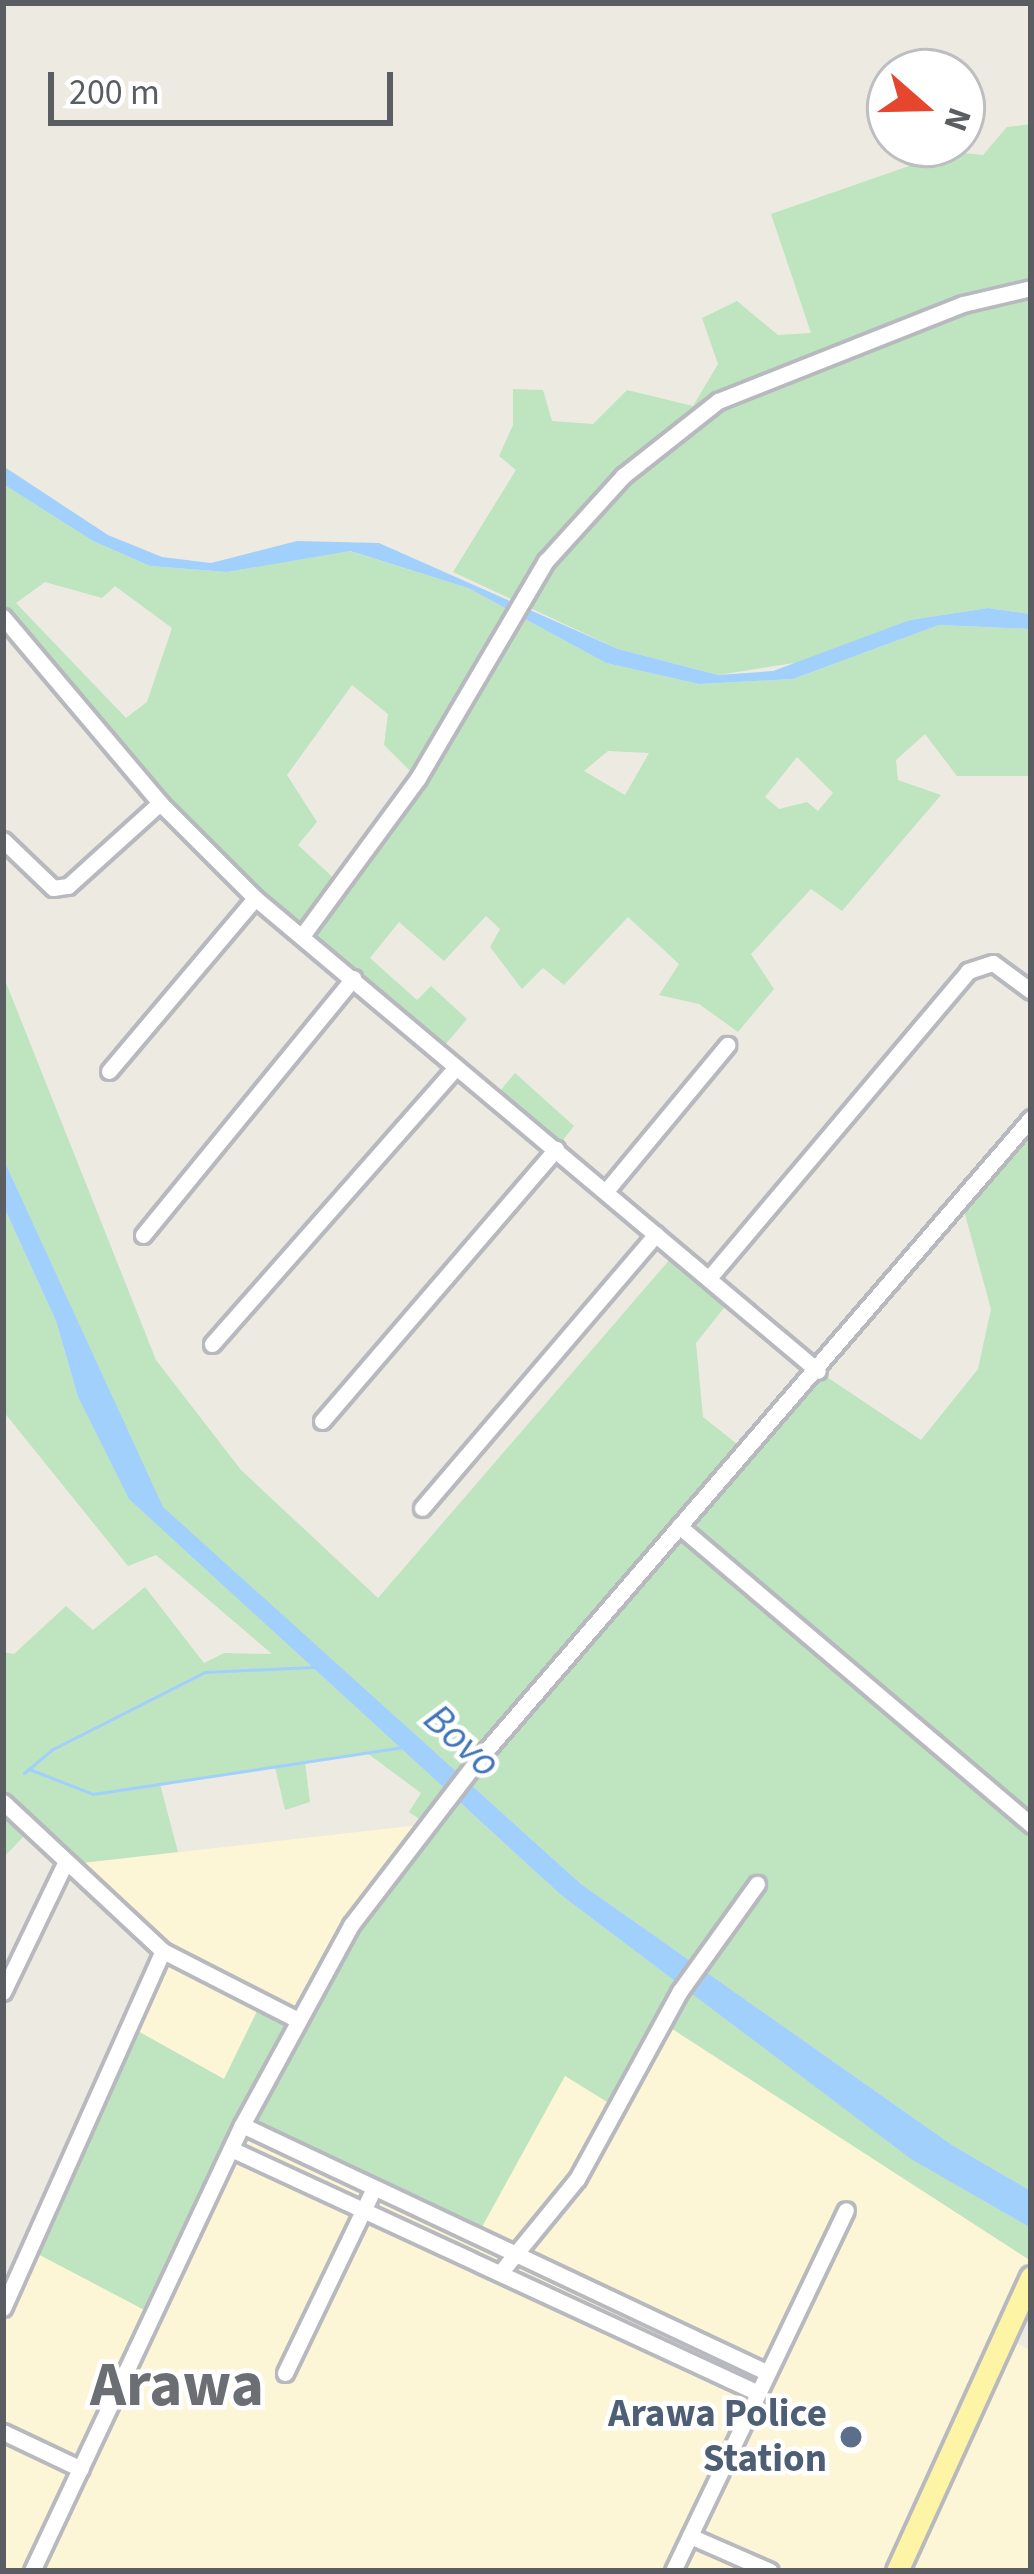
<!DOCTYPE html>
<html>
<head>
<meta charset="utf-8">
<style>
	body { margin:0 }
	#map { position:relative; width:1034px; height:2574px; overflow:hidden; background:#edebe1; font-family:"Source Sans 3",sans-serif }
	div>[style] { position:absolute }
	.commercial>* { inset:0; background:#fdf6d6 }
	.green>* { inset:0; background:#bee4c0 }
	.water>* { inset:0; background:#a1d0fd }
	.stream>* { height:3px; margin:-1.5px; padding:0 1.5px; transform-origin:1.5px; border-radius:1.5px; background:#a1d0fd }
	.roads { filter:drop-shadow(3px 0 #b7b9be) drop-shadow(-3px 0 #b7b9be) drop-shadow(0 3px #b7b9be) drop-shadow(0 -3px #b7b9be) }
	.minor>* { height:15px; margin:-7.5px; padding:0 7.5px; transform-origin:7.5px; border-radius:7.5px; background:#fff }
	.major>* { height:21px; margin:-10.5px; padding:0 10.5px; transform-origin:10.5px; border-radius:10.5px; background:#fdf4a5 }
	.dots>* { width:33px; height:33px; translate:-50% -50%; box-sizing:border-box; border:6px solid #fff; border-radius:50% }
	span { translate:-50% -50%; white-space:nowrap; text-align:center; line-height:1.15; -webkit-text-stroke:9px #fff; paint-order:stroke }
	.service-label { font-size:39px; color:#4e5e75; font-weight:700 }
	.right { translate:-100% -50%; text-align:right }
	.water-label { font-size:42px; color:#4175b7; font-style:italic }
	.town-label { font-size:63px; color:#6b6f74; font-weight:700 }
	.frame { position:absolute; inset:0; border:6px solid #5a5d62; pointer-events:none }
	.north { position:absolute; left:866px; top:48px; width:120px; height:120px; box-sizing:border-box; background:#fff; border:3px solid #bdbec0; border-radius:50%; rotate:110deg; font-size:33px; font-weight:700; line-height:48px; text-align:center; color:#5a5d62 }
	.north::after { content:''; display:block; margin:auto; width:42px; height:54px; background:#e6462e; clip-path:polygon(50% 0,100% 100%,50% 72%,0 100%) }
	.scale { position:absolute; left:48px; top:72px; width:345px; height:54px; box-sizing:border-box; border:6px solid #5a5d62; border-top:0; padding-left:15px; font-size:36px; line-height:42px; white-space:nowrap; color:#5a5d62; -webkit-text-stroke:9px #fff; paint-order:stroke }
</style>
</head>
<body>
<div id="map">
	<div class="commercial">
		<i style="clip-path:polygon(429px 1824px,296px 2019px,261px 2003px,224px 2079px,134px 2029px,162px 1951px,64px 1865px)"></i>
		<i style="clip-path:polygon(663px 2023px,1031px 2261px,1004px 2336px,1031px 2351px,1031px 2571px,3px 2571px,3px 2308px,32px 2251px,242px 2125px,566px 2075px)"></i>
	</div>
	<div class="green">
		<i style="clip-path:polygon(1031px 124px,1031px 614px,988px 608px,910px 620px,807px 661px,718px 675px,618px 649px,453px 572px,516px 470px,499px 456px,513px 425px,513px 389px,543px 390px,552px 421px,593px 424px,627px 390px,693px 406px,718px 364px,702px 318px,737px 301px,778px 335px,811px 333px,771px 214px,909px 166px,927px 149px,983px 155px,1007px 127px)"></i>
		<i style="clip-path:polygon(evenodd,3px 484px,93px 541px,150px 566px,227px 572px,349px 551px,468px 588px,606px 663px,699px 684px,793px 679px,939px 625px,1031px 629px,1031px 776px,957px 776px,925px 734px,896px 760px,898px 780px,941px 795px,842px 911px,811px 889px,751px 954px,774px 989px,738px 1032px,699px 1004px,659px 995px,679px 964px,628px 917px,564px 985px,543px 968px,522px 989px,490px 947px,500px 929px,486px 916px,444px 961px,399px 922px,370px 958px,417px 1000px,431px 986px,467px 1019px,439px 1052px,255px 898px,3px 617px,3px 484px,45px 582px,102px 598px,115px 586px,172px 628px,147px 702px,126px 718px,16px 603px,45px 582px,3px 484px,352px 685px,388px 714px,384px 745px,417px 778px,340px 884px,298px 845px,317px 822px,287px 775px,352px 685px,3px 484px,608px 751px,649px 753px,625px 795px,584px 771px,608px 751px,3px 484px,797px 757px,833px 793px,818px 811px,807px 802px,779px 809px,765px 797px,797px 757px)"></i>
		<i style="clip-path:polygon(3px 975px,156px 1360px,241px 1470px,378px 1598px,677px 1251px,732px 1298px,696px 1343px,703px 1417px,747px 1452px,818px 1371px,921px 1440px,978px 1369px,991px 1309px,961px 1200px,1031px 1118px,1031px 2191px,952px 2145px,581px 1884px,162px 1507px,3px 1158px)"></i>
		<i style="clip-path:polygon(515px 1073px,574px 1126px,556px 1149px,494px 1098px)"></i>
		<i style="clip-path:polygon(3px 1205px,56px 1321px,78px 1397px,130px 1499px,561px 1895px,911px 2158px,1031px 2228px,1031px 2261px,663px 2023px,617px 2108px,565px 2076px,477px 2236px,243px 2125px,152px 2314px,32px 2251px,134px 2029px,224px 2079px,261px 2003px,295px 2019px,428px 1825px,409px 1812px,421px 1793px,367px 1753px,305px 1762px,310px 1802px,285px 1810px,275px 1767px,160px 1784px,178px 1852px,64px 1865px,28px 1832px,3px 1858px,3px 1652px,14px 1654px,66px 1606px,93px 1630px,145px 1587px,204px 1663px,224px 1653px,272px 1654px,156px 1555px,128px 1566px,3px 1411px)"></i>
	</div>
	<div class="water">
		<i style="clip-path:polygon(3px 466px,108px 535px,162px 557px,211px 563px,297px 541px,379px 543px,618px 649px,718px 675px,773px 671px,910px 620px,988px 608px,1031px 614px,1031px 629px,939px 625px,793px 679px,699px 684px,606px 663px,468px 588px,350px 551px,227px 572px,150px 566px,93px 541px,3px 484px)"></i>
		<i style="clip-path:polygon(3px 1158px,163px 1507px,581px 1884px,952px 2145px,1031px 2191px,1031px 2228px,911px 2159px,561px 1895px,129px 1499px,78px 1397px,56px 1321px,3px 1205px)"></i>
	</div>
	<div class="stream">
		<i style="left:29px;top:1769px;width:69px;rotate:21.3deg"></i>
		<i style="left:93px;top:1794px;width:314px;rotate:-8.6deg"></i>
		<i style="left:24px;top:1773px;width:38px;rotate:-40deg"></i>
		<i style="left:53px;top:1749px;width:170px;rotate:-26.9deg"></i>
		<i style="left:205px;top:1672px;width:108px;rotate:-2.7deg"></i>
	</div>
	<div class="roads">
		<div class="minor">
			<i style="left:3px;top:617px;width:243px;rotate:49.8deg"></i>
			<i style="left:160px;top:803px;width:134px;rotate:45deg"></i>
			<i style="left:255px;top:898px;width:735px;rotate:40.04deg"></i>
			<i style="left:3px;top:840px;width:69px;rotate:43.8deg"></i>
			<i style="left:53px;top:888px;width:15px;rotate:-8deg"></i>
			<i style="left:68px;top:886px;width:124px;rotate:-42.1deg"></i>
			<i style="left:302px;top:936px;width:196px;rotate:-53.7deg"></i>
			<i style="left:418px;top:778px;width:252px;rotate:-59.5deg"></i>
			<i style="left:546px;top:561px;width:115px;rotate:-47.8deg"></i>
			<i style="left:623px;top:476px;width:121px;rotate:-38.3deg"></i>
			<i style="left:718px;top:401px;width:264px;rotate:-21.6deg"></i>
			<i style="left:963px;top:304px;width:70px;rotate:-13.2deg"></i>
			<i style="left:109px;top:1071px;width:226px;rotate:-49.8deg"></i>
			<i style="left:606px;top:1191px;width:190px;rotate:-50.3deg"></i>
			<i style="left:143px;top:1235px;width:332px;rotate:-50.7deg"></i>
			<i style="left:709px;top:1278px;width:402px;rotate:-49.8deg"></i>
			<i style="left:968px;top:971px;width:26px;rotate:-18deg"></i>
			<i style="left:993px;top:963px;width:47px;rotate:36.4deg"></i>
			<i style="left:212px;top:1344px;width:369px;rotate:-48.6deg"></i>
			<i style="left:322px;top:1421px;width:359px;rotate:-49.3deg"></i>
			<i style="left:422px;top:1508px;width:360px;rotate:-49.5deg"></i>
			<i style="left:679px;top:1526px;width:462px;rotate:40.3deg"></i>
			<i style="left:3px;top:1802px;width:219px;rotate:43deg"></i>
			<i style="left:163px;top:1951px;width:149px;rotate:27.1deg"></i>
			<i style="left:3px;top:1992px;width:141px;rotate:-64.3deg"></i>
			<i style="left:242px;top:2125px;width:577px;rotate:25.23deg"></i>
			<i style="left:231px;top:2149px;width:576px;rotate:24.83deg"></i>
			<i style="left:500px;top:2273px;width:122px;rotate:-50.7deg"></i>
			<i style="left:577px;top:2179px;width:214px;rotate:-61.3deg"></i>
			<i style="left:680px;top:1991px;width:132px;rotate:-54.3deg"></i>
			<i style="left:3px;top:2308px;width:391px;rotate:-65.9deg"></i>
			<i style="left:285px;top:2373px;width:205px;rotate:-64.3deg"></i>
			<i style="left:3px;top:2432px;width:86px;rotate:25.4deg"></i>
			<i style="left:690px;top:2536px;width:87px;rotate:23.6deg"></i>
			<i style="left:32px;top:2571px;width:493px;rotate:-64.8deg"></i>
			<i style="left:242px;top:2125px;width:228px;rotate:-61.4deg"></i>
			<i style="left:351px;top:1925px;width:207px;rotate:-52.5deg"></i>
			<i style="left:477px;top:1761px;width:849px;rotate:-49.25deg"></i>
			<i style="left:673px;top:2571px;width:400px;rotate:-64.4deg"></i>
		</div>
		<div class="major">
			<i style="left:897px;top:2571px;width:323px;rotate:-65.5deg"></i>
		</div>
	</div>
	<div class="dots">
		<i style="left:851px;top:2437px;background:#5c6f8a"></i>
	</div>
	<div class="service-label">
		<span class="right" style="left:827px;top:2437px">Arawa Police<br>Station</span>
	</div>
	<div class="water-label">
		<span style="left:462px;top:1741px;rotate:42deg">Bovo</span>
	</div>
	<div class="town-label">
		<span style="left:177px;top:2385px">Arawa</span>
	</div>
	<div class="frame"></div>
	<div class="north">N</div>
	<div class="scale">200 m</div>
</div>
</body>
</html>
